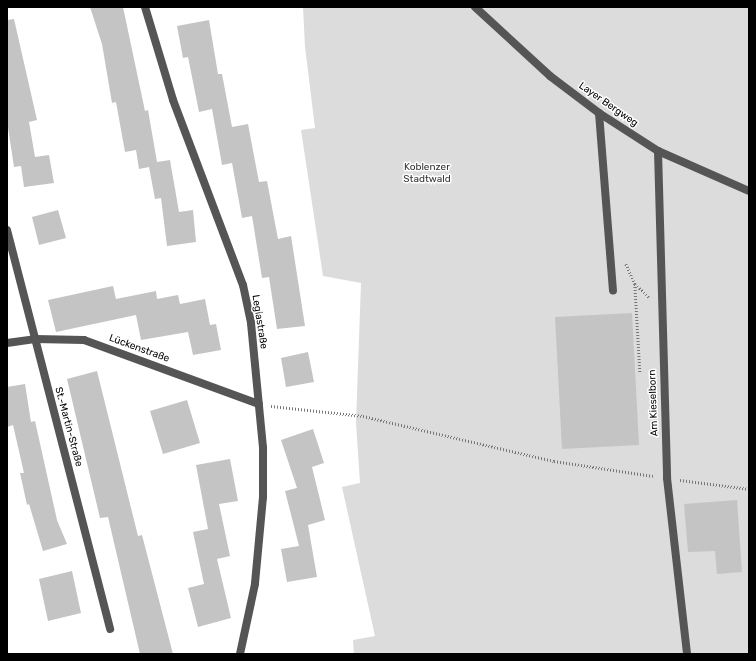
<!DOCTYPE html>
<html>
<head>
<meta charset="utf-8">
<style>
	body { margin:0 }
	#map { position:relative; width:756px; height:661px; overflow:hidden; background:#fff; font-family:Rubik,sans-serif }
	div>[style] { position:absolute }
	.green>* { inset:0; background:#dcdcdc }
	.building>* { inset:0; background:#c4c4c4 }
	.path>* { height:2.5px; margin-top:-1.25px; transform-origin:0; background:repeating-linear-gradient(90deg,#777 0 1px,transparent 0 3px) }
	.lane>* { height:8px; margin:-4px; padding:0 4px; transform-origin:4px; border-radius:4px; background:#555 }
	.street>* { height:8px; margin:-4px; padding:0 4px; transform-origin:4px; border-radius:4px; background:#555 }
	span { translate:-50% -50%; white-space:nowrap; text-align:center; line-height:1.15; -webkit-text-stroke:3px #fff; paint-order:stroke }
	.street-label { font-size:10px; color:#000 }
	.park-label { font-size:10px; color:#333 }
	.frame { position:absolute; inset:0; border:8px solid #000; pointer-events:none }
</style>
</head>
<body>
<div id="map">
	<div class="green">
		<i style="clip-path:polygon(303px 7px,749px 7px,749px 654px,354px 654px,353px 640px,375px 636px,342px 487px,360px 483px,356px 423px,361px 283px,323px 276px,301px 130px,315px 128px,305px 47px)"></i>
	</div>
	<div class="building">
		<i style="clip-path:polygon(90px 7px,123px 7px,145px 111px,148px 110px,157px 162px,170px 160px,179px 212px,193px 210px,196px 242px,167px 246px,161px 198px,155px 199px,149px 167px,139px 169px,136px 150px,125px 152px,116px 102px,112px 103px,102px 44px)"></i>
		<i style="clip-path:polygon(14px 19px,37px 120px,29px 122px,35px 157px,49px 155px,54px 183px,24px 187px,21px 166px,14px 167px,7px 121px,7px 20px)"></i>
		<i style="clip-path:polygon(209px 20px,218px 74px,222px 74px,232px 127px,248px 124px,259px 182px,267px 181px,278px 239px,291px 236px,305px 326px,277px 329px,269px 277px,262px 278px,252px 216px,242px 218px,232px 163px,222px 165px,212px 109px,199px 112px,188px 57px,183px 58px,177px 26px)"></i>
		<i style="clip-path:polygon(58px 210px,66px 238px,39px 245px,32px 217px)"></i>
		<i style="clip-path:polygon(113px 286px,116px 299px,156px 291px,157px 299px,178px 295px,180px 304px,205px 299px,210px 325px,216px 324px,221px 350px,193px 355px,188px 332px,141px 340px,136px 315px,56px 332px,48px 300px)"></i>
		<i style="clip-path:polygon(632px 313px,639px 445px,562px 449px,555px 317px)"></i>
		<i style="clip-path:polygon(308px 352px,314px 382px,286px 387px,281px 358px)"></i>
		<i style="clip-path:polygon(97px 371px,138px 536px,142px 535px,173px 654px,140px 654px,108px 517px,100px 518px,67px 379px)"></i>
		<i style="clip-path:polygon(25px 384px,31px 422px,35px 421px,57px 520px,67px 544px,43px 551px,29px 504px,27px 505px,20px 473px,24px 473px,13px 425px,7px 427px,7px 387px)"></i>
		<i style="clip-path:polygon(187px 400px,200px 443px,163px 454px,150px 411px)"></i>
		<i style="clip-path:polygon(313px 429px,324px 463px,312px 467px,325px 520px,308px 525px,317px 577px,287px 582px,281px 549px,299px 546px,285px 491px,297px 488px,281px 440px)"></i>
		<i style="clip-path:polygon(230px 459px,238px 501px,219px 504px,230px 556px,217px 559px,231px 618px,198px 627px,188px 588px,204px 584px,193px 532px,208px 529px,196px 465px)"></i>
		<i style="clip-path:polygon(737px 500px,742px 572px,717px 574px,715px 551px,688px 552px,684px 504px)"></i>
		<i style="clip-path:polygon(72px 571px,81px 613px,48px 621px,39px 579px)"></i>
	</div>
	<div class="path">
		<i style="left:626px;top:264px;width:22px;rotate:66deg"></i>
		<i style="left:635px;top:284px;width:88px;rotate:86.7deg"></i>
		<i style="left:635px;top:284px;width:19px;rotate:43deg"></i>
		<i style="left:271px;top:406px;width:93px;rotate:6.2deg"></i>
		<i style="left:363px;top:416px;width:196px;rotate:13.3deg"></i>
		<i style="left:554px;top:461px;width:100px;rotate:8.6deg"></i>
		<i style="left:680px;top:480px;width:70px;rotate:7.4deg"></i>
	</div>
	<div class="lane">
		<i style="left:599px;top:113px;width:178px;rotate:85.5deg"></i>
		<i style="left:658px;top:151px;width:327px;rotate:88.4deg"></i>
		<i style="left:667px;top:478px;width:177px;rotate:83.5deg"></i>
	</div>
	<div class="street">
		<i style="left:145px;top:7px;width:97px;rotate:73.2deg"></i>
		<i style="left:173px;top:100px;width:198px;rotate:69.3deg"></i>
		<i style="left:243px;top:285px;width:39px;rotate:78deg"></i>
		<i style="left:251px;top:323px;width:126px;rotate:84.5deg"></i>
		<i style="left:263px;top:448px;width:49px;rotate:90deg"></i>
		<i style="left:263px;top:497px;width:87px;rotate:95.3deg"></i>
		<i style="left:255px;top:584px;width:72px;rotate:102.1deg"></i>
		<i style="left:475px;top:7px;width:102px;rotate:42.6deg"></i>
		<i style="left:550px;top:76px;width:61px;rotate:37.1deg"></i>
		<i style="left:599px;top:113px;width:70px;rotate:32.8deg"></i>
		<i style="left:658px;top:151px;width:99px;rotate:23.7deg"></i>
		<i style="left:7px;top:230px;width:412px;rotate:75.5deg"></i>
		<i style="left:7px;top:343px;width:28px;rotate:-8deg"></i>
		<i style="left:35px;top:339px;width:49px;rotate:1.2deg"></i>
		<i style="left:84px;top:340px;width:186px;rotate:20.1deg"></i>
	</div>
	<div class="street-label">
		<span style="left:608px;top:105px;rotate:35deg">Layer Bergweg</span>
		<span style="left:259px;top:322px;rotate:81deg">Legiastraße</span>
		<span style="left:139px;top:349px;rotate:20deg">Lückenstraße</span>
		<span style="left:654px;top:403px;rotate:-92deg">Am Kieselborn</span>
		<span style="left:68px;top:427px;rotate:75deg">St.-Martin-Straße</span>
	</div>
	<div class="park-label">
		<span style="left:427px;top:173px">Koblenzer<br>Stadtwald</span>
	</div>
	<div class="frame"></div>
</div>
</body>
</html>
